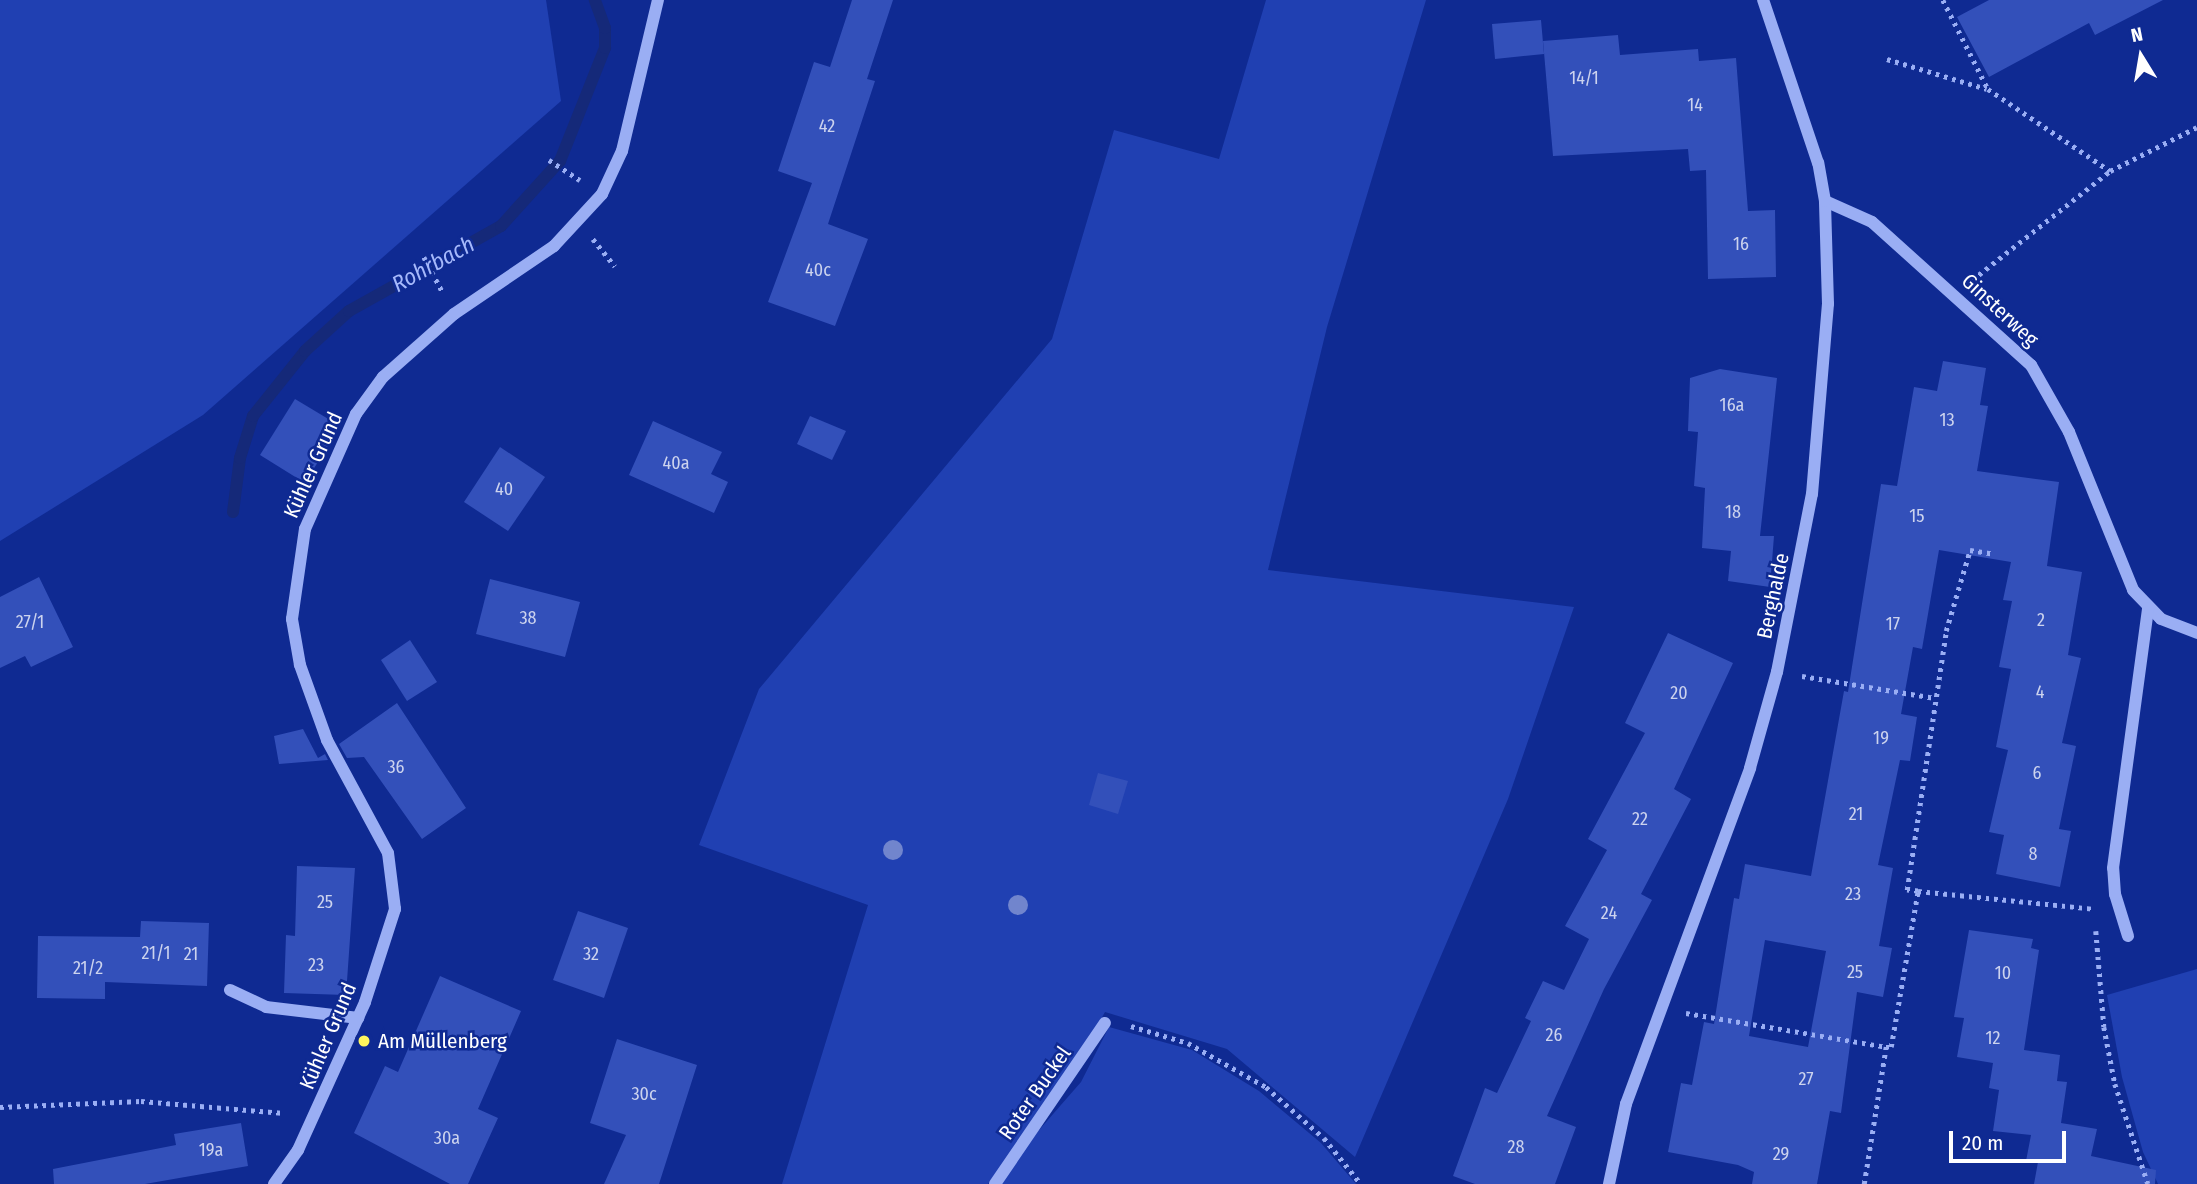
<!DOCTYPE html>
<html>
<head>
<meta charset="utf-8">
<style>
	body { margin:0 }
	#map { position:relative; width:2197px; height:1184px; overflow:hidden; background:#0f2a92; font-family:"Fira Sans Condensed",sans-serif }
	div>[style] { position:absolute }
	.green>* { inset:0; background:#2040b2 }
	.stream>* { height:12px; margin:-6px; padding:0 6px; transform-origin:6px; border-radius:6px; background:#152979 }
	.building>* { inset:0; background:#3350ba }
	.path>* { height:4.5px; margin-top:-2.25px; transform-origin:0; background:repeating-linear-gradient(90deg,#9aaef4 0 3.5px,transparent 0 8.5px) }
	.minor>* { height:12px; margin:-6px; padding:0 6px; transform-origin:6px; border-radius:6px; background:#9aaef4 }
	.trees>* { width:20px; height:20px; margin:-10px; border-radius:50%; background:#7185cd }
	.dots>* { width:19px; height:19px; translate:-50% -50%; box-sizing:border-box; border:4px solid #0f2a92; border-radius:50% }
	span { translate:-50% -50%; white-space:nowrap; text-align:center; line-height:1.15; -webkit-text-stroke:5px #0f2a92; paint-order:stroke }
	.number-label { font-size:18px; color:#ccd3ee }
	.number-label span { -webkit-text-stroke-width:0 }
	.street-label { font-size:21px; color:#fff }
	.poi-label { font-size:21px; color:#fff }
	.left { translate:0 -50%; text-align:left }
	.water-label { font-size:23px; color:#a6b9fb; font-style:italic }
	.north { position:absolute; left:2106px; top:21px; width:70px; height:70px; -webkit-text-stroke:5px #0f2a92; paint-order:stroke; rotate:349deg; font-size:19px; font-weight:700; line-height:28px; text-align:center; color:#fff }
	.north::after { content:''; display:block; margin:auto; width:24px; height:32px; background:#fff; clip-path:polygon(50% 0,100% 100%,50% 72%,0 100%) }
	.scale { position:absolute; left:1949px; top:1131px; width:117px; height:32px; box-sizing:border-box; border:4px solid #fff; border-top:0; padding-left:9px; font-size:21px; line-height:24px; white-space:nowrap; color:#fff; -webkit-text-stroke:5px #0f2a92; paint-order:stroke }
</style>
</head>
<body>
<div id="map">
	<div class="green">
		<i style="clip-path:polygon(0 0,546px 0,561px 101px,203px 415px,0 541px)"></i>
		<i style="clip-path:polygon(1266px 0,1426px 0,1327px 327px,1268px 570px,1574px 607px,1508px 799px,1355px 1157px,1227px 1049px,1105px 1012px,1076px 1063px,988px 1184px,782px 1184px,868px 905px,699px 845px,759px 689px,1052px 339px,1114px 130px,1219px 159px)"></i>
		<i style="clip-path:polygon(2197px 969px,2197px 1184px,2158px 1184px,2143px 1152px,2122px 1077px,2107px 995px)"></i>
		<i style="clip-path:polygon(1109px 1027px,1192px 1050px,1259px 1091px,1321px 1143px,1356px 1184px,992px 1184px,1081px 1082px)"></i>
	</div>
	<div class="stream">
		<i style="left:233px;top:512px;width:54px;rotate:-82.6deg"></i>
		<i style="left:240px;top:458px;width:44px;rotate:-72.8deg"></i>
		<i style="left:253px;top:416px;width:83px;rotate:-51.3deg"></i>
		<i style="left:305px;top:351px;width:59px;rotate:-42.3deg"></i>
		<i style="left:349px;top:311px;width:174px;rotate:-29.2deg"></i>
		<i style="left:501px;top:226px;width:88px;rotate:-47.8deg"></i>
		<i style="left:560px;top:161px;width:122px;rotate:-68.3deg"></i>
		<i style="left:605px;top:48px;width:20px;rotate:-90deg"></i>
		<i style="left:605px;top:28px;width:30px;rotate:-110deg"></i>
	</div>
	<div class="building">
		<i style="clip-path:polygon(852px 0,893px 0,867px 79px,875px 81px,828px 224px,868px 239px,835px 326px,768px 302px,812px 183px,778px 171px,814px 62px,830px 67px)"></i>
		<i style="clip-path:polygon(1989px 0,2163px 0,2095px 35px,2089px 23px,1989px 77px,1957px 17px)"></i>
		<i style="clip-path:polygon(1541px 20px,1544px 54px,1495px 59px,1492px 24px)"></i>
		<i style="clip-path:polygon(1618px 35px,1620px 55px,1698px 49px,1699px 61px,1736px 58px,1748px 211px,1775px 210px,1776px 277px,1708px 279px,1706px 170px,1690px 171px,1688px 149px,1553px 156px,1543px 41px)"></i>
		<i style="clip-path:polygon(evenodd,1943px 361px,1986px 368px,1980px 405px,1988px 406px,1977px 471px,2059px 482px,2047px 566px,2082px 572px,2068px 655px,2081px 658px,2062px 743px,2076px 746px,2059px 829px,2071px 831px,2060px 887px,1996px 874px,2004px 835px,1989px 832px,2008px 750px,1996px 747px,2011px 669px,1999px 667px,2012px 601px,2003px 600px,2011px 562px,1939px 550px,1922px 649px,1913px 647px,1901px 714px,1917px 717px,1910px 761px,1900px 760px,1878px 865px,1893px 868px,1879px 946px,1892px 948px,1883px 997px,1857px 992px,1841px 1113px,1830px 1111px,1817px 1184px,1752px 1184px,1754px 1172px,1738px 1165px,1668px 1152px,1681px 1083px,1692px 1085px,1704px 1022px,1714px 1024px,1734px 898px,1739px 899px,1745px 864px,1811px 876px,1844px 691px,1848px 692px,1881px 484px,1897px 486px,1914px 387px,1937px 391px,1943px 361px,1765px 940px,1826px 951px,1808px 1047px,1749px 1036px,1765px 940px)"></i>
		<i style="clip-path:polygon(1720px 369px,1777px 378px,1760px 536px,1774px 536px,1770px 587px,1728px 581px,1731px 551px,1702px 548px,1705px 488px,1694px 486px,1698px 432px,1688px 431px,1690px 378px)"></i>
		<i style="clip-path:polygon(295px 399px,340px 426px,305px 483px,260px 455px)"></i>
		<i style="clip-path:polygon(810px 416px,846px 431px,832px 460px,797px 444px)"></i>
		<i style="clip-path:polygon(653px 421px,722px 452px,711px 474px,728px 482px,714px 513px,629px 475px)"></i>
		<i style="clip-path:polygon(500px 447px,545px 477px,508px 531px,464px 502px)"></i>
		<i style="clip-path:polygon(39px 577px,73px 647px,31px 667px,25px 656px,0 668px,0 597px)"></i>
		<i style="clip-path:polygon(490px 579px,580px 602px,565px 657px,476px 634px)"></i>
		<i style="clip-path:polygon(1668px 633px,1733px 663px,1674px 789px,1691px 799px,1641px 894px,1652px 900px,1604px 989px,1547px 1116px,1576px 1127px,1555px 1184px,1475px 1184px,1453px 1176px,1485px 1088px,1497px 1093px,1531px 1021px,1525px 1018px,1543px 981px,1564px 990px,1589px 939px,1565px 926px,1607px 850px,1588px 839px,1645px 733px,1625px 723px)"></i>
		<i style="clip-path:polygon(410px 640px,437px 682px,407px 701px,381px 660px)"></i>
		<i style="clip-path:polygon(397px 703px,466px 808px,422px 839px,364px 757px,347px 758px,339px 744px)"></i>
		<i style="clip-path:polygon(303px 729px,318px 758px,325px 754px,328px 760px,279px 764px,274px 736px)"></i>
		<i style="clip-path:polygon(1098px 773px,1128px 781px,1118px 814px,1089px 805px)"></i>
		<i style="clip-path:polygon(297px 866px,355px 868px,346px 995px,284px 993px,286px 935px,295px 936px)"></i>
		<i style="clip-path:polygon(578px 911px,628px 928px,604px 998px,553px 980px)"></i>
		<i style="clip-path:polygon(141px 921px,209px 923px,207px 986px,105px 982px,105px 999px,37px 998px,38px 936px,140px 937px)"></i>
		<i style="clip-path:polygon(1969px 930px,2033px 939px,2031px 948px,2039px 950px,2024px 1050px,2060px 1055px,2057px 1081px,2067px 1082px,2061px 1123px,2097px 1129px,2091px 1156px,2156px 1170px,2155px 1184px,2034px 1184px,2038px 1162px,2026px 1161px,2031px 1135px,1993px 1131px,1999px 1090px,1989px 1088px,1993px 1063px,1957px 1057px,1964px 1018px,1954px 1017px)"></i>
		<i style="clip-path:polygon(440px 976px,521px 1011px,478px 1109px,498px 1118px,468px 1184px,450px 1184px,354px 1133px,385px 1066px,398px 1072px)"></i>
		<i style="clip-path:polygon(617px 1039px,697px 1065px,659px 1184px,604px 1184px,626px 1135px,590px 1123px)"></i>
		<i style="clip-path:polygon(241px 1123px,248px 1166px,145px 1184px,54px 1184px,53px 1169px,176px 1145px,174px 1134px)"></i>
	</div>
	<div class="path">
		<i style="left:1943px;top:0;width:100px;rotate:63.2deg"></i>
		<i style="left:1988px;top:89px;width:147px;rotate:33.9deg"></i>
		<i style="left:1887px;top:59px;width:104px;rotate:16.7deg"></i>
		<i style="left:549px;top:160px;width:37px;rotate:33deg"></i>
		<i style="left:593px;top:239px;width:35px;rotate:51deg"></i>
		<i style="left:424px;top:257px;width:38px;rotate:62deg"></i>
		<i style="left:1972px;top:280px;width:176px;rotate:-38.3deg"></i>
		<i style="left:2110px;top:171px;width:97px;rotate:-26.8deg"></i>
		<i style="left:1802px;top:676px;width:135px;rotate:9.4deg"></i>
		<i style="left:1918px;top:891px;width:11px;rotate:-175deg"></i>
		<i style="left:1907px;top:890px;width:262px;rotate:-81.4deg"></i>
		<i style="left:1946px;top:631px;width:84px;rotate:-73.5deg"></i>
		<i style="left:1970px;top:550px;width:24px;rotate:9deg"></i>
		<i style="left:2096px;top:931px;width:96px;rotate:85.2deg"></i>
		<i style="left:2104px;top:1027px;width:58px;rotate:79.1deg"></i>
		<i style="left:2115px;top:1084px;width:105px;rotate:71.7deg"></i>
		<i style="left:1686px;top:1013px;width:203px;rotate:9.6deg"></i>
		<i style="left:1131px;top:1026px;width:59px;rotate:16.6deg"></i>
		<i style="left:1188px;top:1043px;width:90px;rotate:29.4deg"></i>
		<i style="left:1266px;top:1087px;width:77px;rotate:41.3deg"></i>
		<i style="left:1324px;top:1138px;width:59px;rotate:51.2deg"></i>
		<i style="left:0;top:1107px;width:141px;rotate:-2.4deg"></i>
		<i style="left:141px;top:1101px;width:144px;rotate:4.8deg"></i>
		<i style="left:1864px;top:1184px;width:139px;rotate:-80.9deg"></i>
		<i style="left:1886px;top:1047px;width:5px"></i>
		<i style="left:1891px;top:1047px;width:158px;rotate:-80.2deg"></i>
		<i style="left:1918px;top:891px;width:177px;rotate:5.8deg"></i>
	</div>
	<div class="minor">
		<i style="left:1825px;top:201px;width:51px;rotate:24.1deg"></i>
		<i style="left:1872px;top:222px;width:214px;rotate:42deg"></i>
		<i style="left:2031px;top:365px;width:77px;rotate:60.4deg"></i>
		<i style="left:2069px;top:432px;width:170px;rotate:67.9deg"></i>
		<i style="left:2133px;top:590px;width:40px;rotate:46deg"></i>
		<i style="left:2161px;top:619px;width:39px;rotate:21deg"></i>
		<i style="left:2128px;top:936px;width:44px;rotate:-107.2deg"></i>
		<i style="left:2115px;top:894px;width:26px;rotate:-94deg"></i>
		<i style="left:2113px;top:868px;width:262px;rotate:-82.3deg"></i>
		<i style="left:230px;top:990px;width:40px;rotate:25deg"></i>
		<i style="left:266px;top:1007px;width:93px;rotate:6.8deg"></i>
		<i style="left:274px;top:1184px;width:42px;rotate:-54.8deg"></i>
		<i style="left:298px;top:1150px;width:162px;rotate:-65.6deg"></i>
		<i style="left:365px;top:1002px;width:98px;rotate:-72.1deg"></i>
		<i style="left:395px;top:909px;width:56px;rotate:-97.1deg"></i>
		<i style="left:388px;top:853px;width:128px;rotate:-118.4deg"></i>
		<i style="left:327px;top:740px;width:80px;rotate:-109.8deg"></i>
		<i style="left:300px;top:665px;width:47px;rotate:-99.9deg"></i>
		<i style="left:292px;top:619px;width:91px;rotate:-81.8deg"></i>
		<i style="left:305px;top:529px;width:126px;rotate:-66.1deg"></i>
		<i style="left:356px;top:414px;width:46px;rotate:-53.9deg"></i>
		<i style="left:383px;top:377px;width:95px;rotate:-41.6deg"></i>
		<i style="left:454px;top:314px;width:121px;rotate:-34.2deg"></i>
		<i style="left:554px;top:246px;width:71px;rotate:-47.3deg"></i>
		<i style="left:602px;top:194px;width:47px;rotate:-65.1deg"></i>
		<i style="left:622px;top:151px;width:155px;rotate:-76.6deg"></i>
		<i style="left:995px;top:1184px;width:195px;rotate:-55.7deg"></i>
		<i style="left:1609px;top:1184px;width:82px;rotate:-78deg"></i>
		<i style="left:1626px;top:1104px;width:358px;rotate:-69.7deg"></i>
		<i style="left:1750px;top:768px;width:100px;rotate:-74.3deg"></i>
		<i style="left:1777px;top:672px;width:181px;rotate:-78.9deg"></i>
		<i style="left:1812px;top:494px;width:191px;rotate:-85.2deg"></i>
		<i style="left:1828px;top:304px;width:103px;rotate:-91.7deg"></i>
		<i style="left:1825px;top:201px;width:39px;rotate:-100deg"></i>
		<i style="left:1818px;top:163px;width:172px;rotate:-108.6deg"></i>
	</div>
	<div class="trees">
		<i style="left:893px;top:850px"></i>
		<i style="left:1018px;top:905px"></i>
	</div>
	<div class="dots">
		<i style="left:364px;top:1041px;background:#fff65d"></i>
	</div>
	<div class="number-label">
		<span style="left:1584px;top:78px">14/1</span>
		<span style="left:1695px;top:105px">14</span>
		<span style="left:827px;top:126px">42</span>
		<span style="left:1741px;top:244px">16</span>
		<span style="left:818px;top:270px">40c</span>
		<span style="left:1732px;top:405px">16a</span>
		<span style="left:1947px;top:420px">13</span>
		<span style="left:676px;top:463px">40a</span>
		<span style="left:504px;top:489px">40</span>
		<span style="left:1733px;top:512px">18</span>
		<span style="left:1917px;top:516px">15</span>
		<span style="left:528px;top:618px">38</span>
		<span style="left:2041px;top:620px">2</span>
		<span style="left:30px;top:622px">27/1</span>
		<span style="left:1893px;top:624px">17</span>
		<span style="left:2040px;top:692px">4</span>
		<span style="left:1679px;top:693px">20</span>
		<span style="left:1881px;top:738px">19</span>
		<span style="left:396px;top:767px">36</span>
		<span style="left:2037px;top:773px">6</span>
		<span style="left:1856px;top:814px">21</span>
		<span style="left:1640px;top:819px">22</span>
		<span style="left:2033px;top:854px">8</span>
		<span style="left:1853px;top:894px">23</span>
		<span style="left:325px;top:902px">25</span>
		<span style="left:1609px;top:913px">24</span>
		<span style="left:156px;top:953px">21/1</span>
		<span style="left:191px;top:954px">21</span>
		<span style="left:591px;top:954px">32</span>
		<span style="left:316px;top:965px">23</span>
		<span style="left:88px;top:968px">21/2</span>
		<span style="left:1855px;top:972px">25</span>
		<span style="left:2003px;top:973px">10</span>
		<span style="left:1554px;top:1035px">26</span>
		<span style="left:1993px;top:1038px">12</span>
		<span style="left:1806px;top:1079px">27</span>
		<span style="left:644px;top:1094px">30c</span>
		<span style="left:447px;top:1138px">30a</span>
		<span style="left:1516px;top:1147px">28</span>
		<span style="left:211px;top:1150px">19a</span>
		<span style="left:1781px;top:1154px">29</span>
	</div>
	<div class="street-label">
		<span style="left:2000px;top:310px;rotate:43deg">Ginsterweg</span>
		<span style="left:313px;top:465px;rotate:-66deg">Kühler Grund</span>
		<span style="left:1773px;top:596px;rotate:-78deg">Berghalde</span>
		<span style="left:328px;top:1036px;rotate:-67deg">Kühler Grund</span>
		<span style="left:1035px;top:1093px;rotate:-55deg">Roter Buckel</span>
	</div>
	<div class="poi-label">
		<span class="left" style="left:378px;top:1041px">Am Müllenberg</span>
	</div>
	<div class="water-label">
		<span style="left:433px;top:264px;rotate:-29deg">Rohrbach</span>
	</div>
	<div class="north">N</div>
	<div class="scale">20 m</div>
</div>
</body>
</html>
